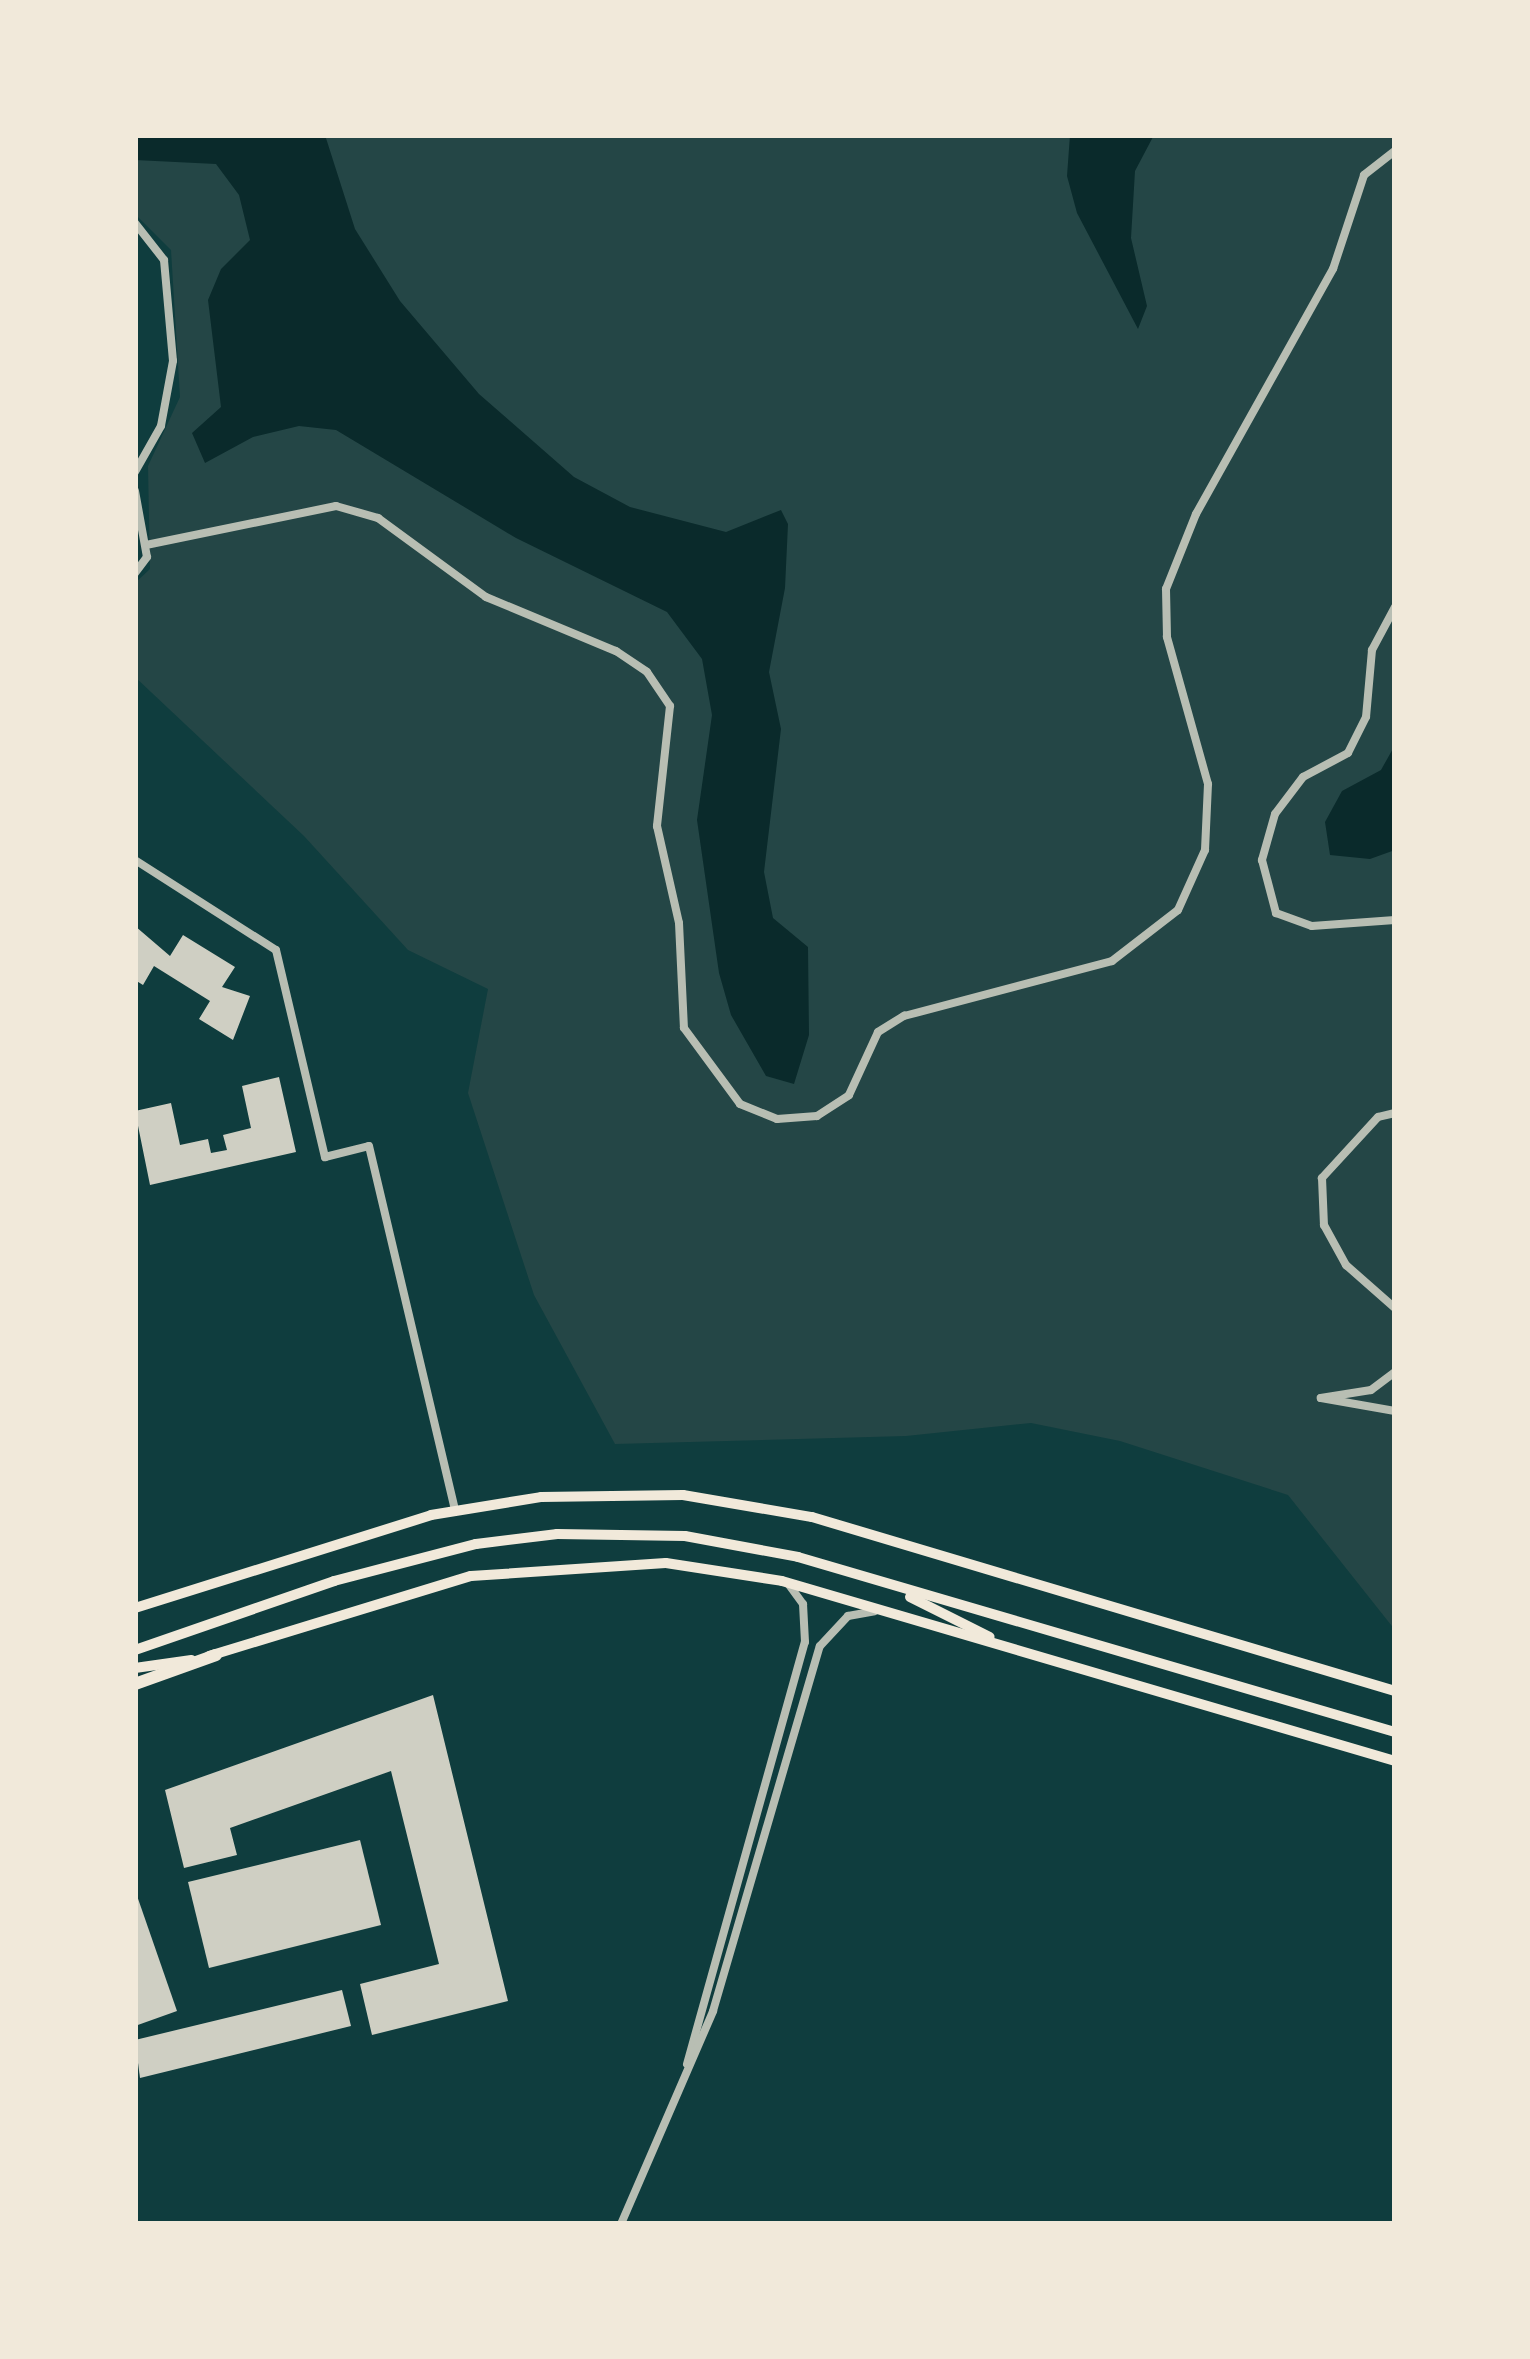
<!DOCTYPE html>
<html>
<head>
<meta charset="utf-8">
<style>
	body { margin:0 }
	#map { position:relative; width:1530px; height:2359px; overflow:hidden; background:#0f3d3e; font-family:Lora,serif }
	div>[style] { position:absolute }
	.green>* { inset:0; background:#244646 }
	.water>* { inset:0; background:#0a2a2b }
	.building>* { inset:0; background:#cfcfc3 }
	.minor>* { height:8px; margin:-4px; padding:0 4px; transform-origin:4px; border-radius:4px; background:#b8beb3 }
	.secondary>* { height:10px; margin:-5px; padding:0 5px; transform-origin:5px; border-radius:5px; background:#f1e9da }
	.primary>* { height:12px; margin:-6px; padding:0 6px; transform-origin:6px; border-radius:6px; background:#f1e9da }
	span { translate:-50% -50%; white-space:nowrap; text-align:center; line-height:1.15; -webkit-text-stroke:9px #f1e9da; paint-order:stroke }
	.frame { position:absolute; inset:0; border:138px solid #f1e9da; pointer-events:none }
</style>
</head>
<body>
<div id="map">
	<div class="green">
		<i style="clip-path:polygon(135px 135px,1395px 135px,1395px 1630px,1288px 1495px,1120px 1441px,1031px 1423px,906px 1436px,615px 1444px,534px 1295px,468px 1093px,488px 989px,408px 950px,304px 836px,135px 677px,135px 583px,150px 569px,148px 466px,180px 397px,171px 250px,135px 214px)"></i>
	</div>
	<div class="water">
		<i style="clip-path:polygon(135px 135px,325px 135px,355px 229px,400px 301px,479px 394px,574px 477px,630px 507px,726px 532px,781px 510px,788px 524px,785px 588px,769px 672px,781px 729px,764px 872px,773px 918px,808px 947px,809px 1035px,794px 1084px,766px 1076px,731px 1015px,719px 973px,697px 820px,712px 715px,702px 659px,667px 612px,516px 538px,336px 430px,299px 426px,253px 437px,205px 463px,192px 433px,221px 407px,208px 300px,221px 269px,250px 240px,239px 195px,216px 164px,135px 160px)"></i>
		<i style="clip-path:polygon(1070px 135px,1154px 135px,1135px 171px,1131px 238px,1147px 306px,1138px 329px,1077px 213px,1067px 176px)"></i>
		<i style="clip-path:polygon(1395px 745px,1395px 850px,1370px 859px,1330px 855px,1325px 822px,1342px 791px,1381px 770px)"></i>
	</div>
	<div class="building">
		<i style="clip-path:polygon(135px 926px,170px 956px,183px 935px,235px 967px,222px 987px,250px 996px,233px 1040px,199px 1019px,210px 1001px,154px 966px,143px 985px,135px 980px)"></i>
		<i style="clip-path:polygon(279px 1077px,296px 1152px,150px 1185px,135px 1111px,171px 1103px,180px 1145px,208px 1139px,211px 1153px,227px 1150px,223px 1135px,251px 1128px,242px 1086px)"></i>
		<i style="clip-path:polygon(433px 1695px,508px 2001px,372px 2035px,360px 1984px,439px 1964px,391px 1771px,230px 1828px,237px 1855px,184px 1868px,165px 1790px)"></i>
		<i style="clip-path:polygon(360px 1840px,381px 1925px,209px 1968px,188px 1882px)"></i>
		<i style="clip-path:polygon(135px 1890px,177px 2011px,135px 2026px)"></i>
		<i style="clip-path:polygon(342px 1990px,351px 2026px,140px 2078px,135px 2040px)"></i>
	</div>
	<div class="minor">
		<i style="left:135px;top:223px;width:47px;rotate:51.9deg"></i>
		<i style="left:164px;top:260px;width:101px;rotate:84.9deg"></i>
		<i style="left:173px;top:361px;width:66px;rotate:100.5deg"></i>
		<i style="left:161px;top:426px;width:53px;rotate:119.5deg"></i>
		<i style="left:135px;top:491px;width:67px;rotate:79.7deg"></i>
		<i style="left:147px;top:557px;width:20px;rotate:127deg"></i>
		<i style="left:146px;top:545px;width:194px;rotate:-11.6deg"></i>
		<i style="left:336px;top:506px;width:44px;rotate:15.9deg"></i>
		<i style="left:378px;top:518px;width:134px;rotate:36.2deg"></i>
		<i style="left:486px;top:597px;width:141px;rotate:22.6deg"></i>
		<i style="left:616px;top:651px;width:37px;rotate:34deg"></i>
		<i style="left:647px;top:672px;width:41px;rotate:55.9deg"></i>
		<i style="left:670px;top:706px;width:121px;rotate:96.2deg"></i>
		<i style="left:657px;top:826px;width:99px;rotate:77.2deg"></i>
		<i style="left:679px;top:923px;width:105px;rotate:87.3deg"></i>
		<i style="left:684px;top:1028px;width:94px;rotate:53.6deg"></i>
		<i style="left:740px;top:1104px;width:40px;rotate:22deg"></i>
		<i style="left:777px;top:1119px;width:40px;rotate:-4.3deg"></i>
		<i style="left:817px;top:1116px;width:38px;rotate:-33deg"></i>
		<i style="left:849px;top:1095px;width:69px;rotate:-65.3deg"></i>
		<i style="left:878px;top:1032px;width:31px;rotate:-32deg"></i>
		<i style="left:904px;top:1016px;width:215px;rotate:-14.8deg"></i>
		<i style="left:1112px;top:961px;width:83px;rotate:-37.7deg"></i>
		<i style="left:1178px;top:910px;width:66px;rotate:-65.8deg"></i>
		<i style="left:1205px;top:850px;width:66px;rotate:-87.4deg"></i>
		<i style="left:1208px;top:784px;width:153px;rotate:-105.6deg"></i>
		<i style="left:1167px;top:637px;width:48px;rotate:-91.2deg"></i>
		<i style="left:1166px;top:589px;width:81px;rotate:-68.2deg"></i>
		<i style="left:1196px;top:514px;width:281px;rotate:-60.8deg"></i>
		<i style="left:1333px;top:269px;width:99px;rotate:-71.7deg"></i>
		<i style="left:1364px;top:175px;width:39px;rotate:-38deg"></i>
		<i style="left:1395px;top:607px;width:49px;rotate:118.1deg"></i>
		<i style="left:1372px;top:650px;width:67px;rotate:95.1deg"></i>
		<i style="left:1366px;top:717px;width:40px;rotate:116.6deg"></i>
		<i style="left:1348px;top:753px;width:51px;rotate:151.9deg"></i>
		<i style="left:1303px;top:777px;width:46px;rotate:127.1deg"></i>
		<i style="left:1275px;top:814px;width:48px;rotate:105.8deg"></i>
		<i style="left:1262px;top:860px;width:55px;rotate:75.2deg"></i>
		<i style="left:1276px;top:913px;width:38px;rotate:20deg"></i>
		<i style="left:1312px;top:926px;width:83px;rotate:-4.1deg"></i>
		<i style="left:135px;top:860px;width:167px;rotate:32.6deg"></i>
		<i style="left:276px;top:950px;width:213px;rotate:76.7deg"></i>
		<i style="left:325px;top:1157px;width:45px;rotate:-14deg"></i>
		<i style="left:369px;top:1146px;width:374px;rotate:76.7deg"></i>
		<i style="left:1395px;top:1113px;width:17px;rotate:167deg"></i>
		<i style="left:1378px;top:1117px;width:83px;rotate:132.6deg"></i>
		<i style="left:1322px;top:1178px;width:47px;rotate:87.6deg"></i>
		<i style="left:1324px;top:1225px;width:46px;rotate:61.2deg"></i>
		<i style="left:1346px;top:1265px;width:65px;rotate:41.3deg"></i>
		<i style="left:1395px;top:1372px;width:30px;rotate:143deg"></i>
		<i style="left:1371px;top:1390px;width:51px;rotate:170.9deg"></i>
		<i style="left:1321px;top:1398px;width:75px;rotate:10deg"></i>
		<i style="left:687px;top:2064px;width:438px;rotate:-74.4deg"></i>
		<i style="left:805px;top:1642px;width:38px;rotate:-93deg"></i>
		<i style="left:803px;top:1604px;width:24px;rotate:-126deg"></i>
		<i style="left:621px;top:2224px;width:232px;rotate:-66.6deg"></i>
		<i style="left:713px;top:2011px;width:380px;rotate:-73.7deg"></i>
		<i style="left:820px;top:1646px;width:41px;rotate:-47deg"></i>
		<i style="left:848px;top:1616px;width:27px;rotate:-10deg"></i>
	</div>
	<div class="secondary">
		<i style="left:910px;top:1597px;width:89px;rotate:26.6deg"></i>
		<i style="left:135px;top:1608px;width:310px;rotate:-17.4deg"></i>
		<i style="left:431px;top:1515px;width:111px;rotate:-9.3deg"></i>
		<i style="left:541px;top:1497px;width:142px;rotate:-0.8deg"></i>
		<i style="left:683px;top:1495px;width:131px;rotate:9.7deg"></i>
		<i style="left:812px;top:1517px;width:608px;rotate:16.62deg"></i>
		<i style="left:135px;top:1650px;width:211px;rotate:-19.1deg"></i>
		<i style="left:334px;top:1581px;width:147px;rotate:-14.6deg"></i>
		<i style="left:476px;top:1544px;width:82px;rotate:-7deg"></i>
		<i style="left:557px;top:1534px;width:128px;rotate:0.9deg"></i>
		<i style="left:685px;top:1536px;width:115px;rotate:10.5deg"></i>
		<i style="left:798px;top:1557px;width:622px;rotate:16.34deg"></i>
		<i style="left:209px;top:1656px;width:274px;rotate:-17deg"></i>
		<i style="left:471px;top:1576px;width:195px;rotate:-3.8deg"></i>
		<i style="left:666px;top:1563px;width:117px;rotate:8.8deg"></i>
		<i style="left:782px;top:1581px;width:639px;rotate:16.36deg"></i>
		<i style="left:135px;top:1668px;width:57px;rotate:-8.1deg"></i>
	</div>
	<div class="primary">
		<i style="left:135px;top:1684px;width:86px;rotate:-19.7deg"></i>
	</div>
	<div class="frame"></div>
</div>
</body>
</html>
